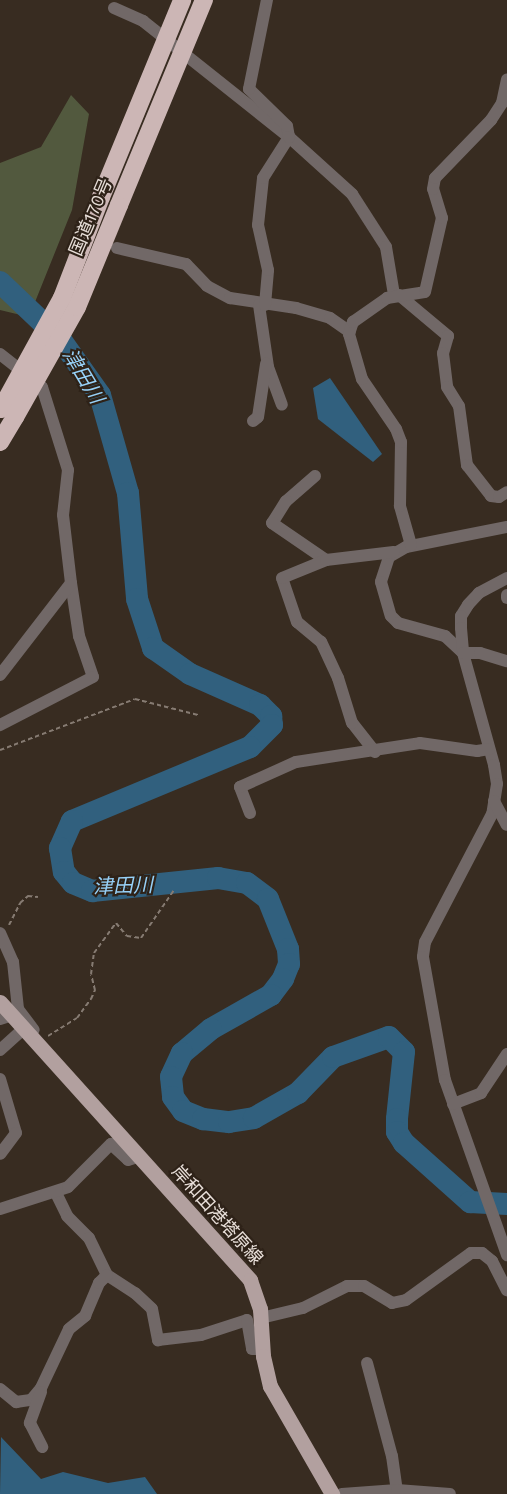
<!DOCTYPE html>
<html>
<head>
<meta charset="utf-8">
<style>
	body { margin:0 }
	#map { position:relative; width:507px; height:1494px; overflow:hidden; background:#382c21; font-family:"Work Sans","Noto Sans JP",sans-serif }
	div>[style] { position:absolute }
	.green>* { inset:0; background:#52593e }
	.water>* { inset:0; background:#31607e }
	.river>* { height:22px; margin:-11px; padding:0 11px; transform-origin:11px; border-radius:11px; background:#31607e }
	.path>* { height:2px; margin-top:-1px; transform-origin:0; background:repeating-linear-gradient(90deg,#867b72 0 4.5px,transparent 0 7.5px) }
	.minor>* { height:12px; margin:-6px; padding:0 6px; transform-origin:6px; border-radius:6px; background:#716867 }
	.major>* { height:15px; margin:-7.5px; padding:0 7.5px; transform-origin:7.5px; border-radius:7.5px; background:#b2a09f }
	.highway>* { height:18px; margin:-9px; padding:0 9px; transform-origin:9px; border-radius:9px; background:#ccb6b5 }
	.highway-bridge>* { height:18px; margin:-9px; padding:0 9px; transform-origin:9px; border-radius:9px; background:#ccb6b5 }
	span { translate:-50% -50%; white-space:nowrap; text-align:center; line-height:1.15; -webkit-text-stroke:4.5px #2e2218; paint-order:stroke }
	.street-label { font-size:18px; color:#e8dfd9 }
	.water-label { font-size:20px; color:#97d1f8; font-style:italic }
</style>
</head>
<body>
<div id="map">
	<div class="green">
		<i style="clip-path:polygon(71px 95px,89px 114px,72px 210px,29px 317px,0 310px,0 163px,41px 147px)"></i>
	</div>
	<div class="water">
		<i style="clip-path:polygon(330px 378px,382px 454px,373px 462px,318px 419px,313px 388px)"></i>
		<i style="clip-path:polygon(1px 1437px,41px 1479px,63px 1472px,108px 1483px,145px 1477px,157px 1494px,0 1494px)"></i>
	</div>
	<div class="river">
		<i style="left:0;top:282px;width:84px;rotate:43.6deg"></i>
		<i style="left:61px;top:340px;width:67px;rotate:54.7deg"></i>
		<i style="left:100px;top:395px;width:102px;rotate:74.1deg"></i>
		<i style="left:128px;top:493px;width:106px;rotate:85.1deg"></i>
		<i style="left:137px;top:599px;width:52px;rotate:71.9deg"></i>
		<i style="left:153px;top:648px;width:45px;rotate:35.1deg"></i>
		<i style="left:190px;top:674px;width:77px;rotate:23.9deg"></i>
		<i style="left:260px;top:705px;width:16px;rotate:45deg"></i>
		<i style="left:271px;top:716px;width:9px;rotate:84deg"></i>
		<i style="left:272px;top:725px;width:31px;rotate:135deg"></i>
		<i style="left:250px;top:747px;width:193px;rotate:157.4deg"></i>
		<i style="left:72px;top:821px;width:30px;rotate:114deg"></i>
		<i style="left:60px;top:848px;width:24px;rotate:81deg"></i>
		<i style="left:64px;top:872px;width:14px;rotate:51deg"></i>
		<i style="left:73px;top:883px;width:21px;rotate:23deg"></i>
		<i style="left:92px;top:891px;width:127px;rotate:-5.9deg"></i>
		<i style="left:218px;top:878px;width:29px;rotate:10deg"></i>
		<i style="left:247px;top:883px;width:26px;rotate:37deg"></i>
		<i style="left:268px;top:899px;width:54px;rotate:68.2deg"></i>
		<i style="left:288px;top:949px;width:15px;rotate:86deg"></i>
		<i style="left:289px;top:964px;width:16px;rotate:112deg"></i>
		<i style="left:283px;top:979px;width:20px;rotate:127deg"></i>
		<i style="left:271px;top:995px;width:69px;rotate:150.5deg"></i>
		<i style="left:211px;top:1029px;width:38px;rotate:140deg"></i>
		<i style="left:182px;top:1053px;width:26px;rotate:115deg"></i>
		<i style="left:171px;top:1077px;width:20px;rotate:84deg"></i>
		<i style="left:173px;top:1097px;width:17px;rotate:54deg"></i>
		<i style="left:183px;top:1111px;width:22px;rotate:22deg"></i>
		<i style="left:203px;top:1119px;width:26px;rotate:7deg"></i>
		<i style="left:229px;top:1122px;width:25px;rotate:-9deg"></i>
		<i style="left:254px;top:1118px;width:51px;rotate:-29.6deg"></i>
		<i style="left:298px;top:1093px;width:50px;rotate:-45.8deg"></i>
		<i style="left:333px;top:1057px;width:59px;rotate:-19.7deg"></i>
		<i style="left:389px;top:1037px;width:21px;rotate:45deg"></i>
		<i style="left:404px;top:1052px;width:67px;rotate:96deg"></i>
		<i style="left:397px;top:1119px;width:13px;rotate:90deg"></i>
		<i style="left:397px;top:1132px;width:13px;rotate:58deg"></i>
		<i style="left:404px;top:1143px;width:89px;rotate:41.8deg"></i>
		<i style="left:470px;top:1202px;width:37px;rotate:3deg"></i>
	</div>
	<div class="path">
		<i style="left:0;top:750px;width:144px;rotate:-20.7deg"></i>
		<i style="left:135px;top:699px;width:65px;rotate:14.3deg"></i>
		<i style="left:9px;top:925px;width:25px;rotate:-63deg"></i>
		<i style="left:20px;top:903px;width:11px;rotate:-41deg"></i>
		<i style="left:28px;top:896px;width:10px;rotate:6deg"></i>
		<i style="left:48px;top:1036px;width:34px;rotate:-32deg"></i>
		<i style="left:77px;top:1018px;width:24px;rotate:-54deg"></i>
		<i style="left:91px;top:999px;width:10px;rotate:-66deg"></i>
		<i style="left:95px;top:990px;width:16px;rotate:-104deg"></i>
		<i style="left:91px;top:974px;width:21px;rotate:-82deg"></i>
		<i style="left:94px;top:953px;width:37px;rotate:-54deg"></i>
		<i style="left:116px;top:923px;width:17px;rotate:50deg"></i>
		<i style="left:127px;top:936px;width:14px;rotate:8deg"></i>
		<i style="left:141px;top:938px;width:58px;rotate:-55.5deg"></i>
	</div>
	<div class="minor">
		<i style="left:114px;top:8px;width:32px;rotate:24deg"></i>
		<i style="left:143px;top:21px;width:186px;rotate:38.5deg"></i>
		<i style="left:289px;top:137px;width:85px;rotate:42.1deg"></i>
		<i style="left:352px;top:194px;width:63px;rotate:57.3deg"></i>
		<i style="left:386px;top:247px;width:49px;rotate:80.5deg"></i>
		<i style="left:117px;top:248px;width:71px;rotate:13.1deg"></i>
		<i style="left:186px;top:264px;width:30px;rotate:46deg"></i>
		<i style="left:207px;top:286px;width:26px;rotate:28deg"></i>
		<i style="left:230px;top:298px;width:67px;rotate:8.6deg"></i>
		<i style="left:296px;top:308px;width:35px;rotate:16deg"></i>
		<i style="left:330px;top:318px;width:24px;rotate:35deg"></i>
		<i style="left:399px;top:295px;width:64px;rotate:39.9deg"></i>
		<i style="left:448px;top:336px;width:18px;rotate:106deg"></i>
		<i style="left:443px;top:353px;width:34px;rotate:83deg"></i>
		<i style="left:447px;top:387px;width:22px;rotate:58deg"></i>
		<i style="left:459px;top:406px;width:60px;rotate:82.3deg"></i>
		<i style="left:467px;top:465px;width:39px;rotate:52deg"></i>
		<i style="left:491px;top:496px;width:8px;rotate:7deg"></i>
		<i style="left:499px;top:497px;width:9px;rotate:-32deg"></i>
		<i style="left:259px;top:305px;width:63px;rotate:81.7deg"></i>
		<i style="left:268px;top:367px;width:40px;rotate:69.8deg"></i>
		<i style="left:265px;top:305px;width:35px;rotate:-85deg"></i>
		<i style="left:268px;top:270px;width:46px;rotate:-102.5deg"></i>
		<i style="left:258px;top:225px;width:47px;rotate:-83.9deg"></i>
		<i style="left:263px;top:178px;width:49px;rotate:-57.6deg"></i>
		<i style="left:289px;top:137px;width:11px;rotate:-100deg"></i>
		<i style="left:287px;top:126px;width:53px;rotate:-135.8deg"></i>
		<i style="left:249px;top:89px;width:91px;rotate:-78.6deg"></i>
		<i style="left:0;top:354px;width:53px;rotate:38.2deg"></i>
		<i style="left:42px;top:387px;width:87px;rotate:72.6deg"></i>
		<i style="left:68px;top:470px;width:45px;rotate:96.3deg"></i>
		<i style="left:63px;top:515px;width:68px;rotate:83.3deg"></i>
		<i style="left:71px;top:583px;width:54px;rotate:81.4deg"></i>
		<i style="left:79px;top:636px;width:43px;rotate:71.1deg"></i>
		<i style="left:93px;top:677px;width:105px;rotate:152.7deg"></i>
		<i style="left:253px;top:421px;width:6px;rotate:-39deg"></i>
		<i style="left:258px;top:417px;width:54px;rotate:-81.4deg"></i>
		<i style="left:315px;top:476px;width:38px;rotate:139deg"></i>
		<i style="left:286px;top:501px;width:26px;rotate:122deg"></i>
		<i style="left:272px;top:523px;width:65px;rotate:34.4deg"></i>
		<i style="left:507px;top:527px;width:103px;rotate:168.8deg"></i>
		<i style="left:406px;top:547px;width:20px;rotate:150deg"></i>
		<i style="left:389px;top:557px;width:26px;rotate:108deg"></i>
		<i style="left:381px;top:582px;width:35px;rotate:74deg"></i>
		<i style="left:391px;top:616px;width:10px;rotate:45deg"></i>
		<i style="left:398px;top:623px;width:49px;rotate:15.5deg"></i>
		<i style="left:445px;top:636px;width:25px;rotate:43deg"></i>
		<i style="left:463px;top:653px;width:116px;rotate:74.5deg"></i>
		<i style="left:494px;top:765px;width:19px;rotate:81deg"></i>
		<i style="left:497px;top:784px;width:30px;rotate:99deg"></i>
		<i style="left:492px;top:814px;width:144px;rotate:117.6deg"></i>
		<i style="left:425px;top:942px;width:15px;rotate:98deg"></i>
		<i style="left:423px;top:957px;width:125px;rotate:79.9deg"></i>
		<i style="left:445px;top:1080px;width:186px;rotate:70.5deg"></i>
		<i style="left:411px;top:545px;width:41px;rotate:-105.8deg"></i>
		<i style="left:400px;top:506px;width:64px;rotate:-89.1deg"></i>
		<i style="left:401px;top:442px;width:14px;rotate:-111deg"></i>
		<i style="left:396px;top:429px;width:60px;rotate:-124.2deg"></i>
		<i style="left:362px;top:379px;width:47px;rotate:-106.1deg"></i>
		<i style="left:349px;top:334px;width:13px;rotate:-72deg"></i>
		<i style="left:353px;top:322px;width:42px;rotate:-35.2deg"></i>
		<i style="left:387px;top:298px;width:38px;rotate:-9deg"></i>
		<i style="left:425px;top:292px;width:76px;rotate:-77.1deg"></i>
		<i style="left:442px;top:218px;width:30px;rotate:-107deg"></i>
		<i style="left:433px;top:189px;width:11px;rotate:-80deg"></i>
		<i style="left:435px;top:178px;width:81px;rotate:-46deg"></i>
		<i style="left:491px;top:120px;width:20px;rotate:-57deg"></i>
		<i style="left:502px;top:103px;width:24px;rotate:-78deg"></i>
		<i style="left:507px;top:578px;width:32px;rotate:152deg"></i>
		<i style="left:479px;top:593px;width:16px;rotate:133deg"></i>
		<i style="left:468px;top:605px;width:13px;rotate:122deg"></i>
		<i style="left:461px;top:616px;width:12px;rotate:90deg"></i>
		<i style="left:461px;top:628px;width:25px;rotate:85deg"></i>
		<i style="left:463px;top:653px;width:17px"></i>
		<i style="left:480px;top:653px;width:28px;rotate:17deg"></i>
		<i style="left:507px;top:595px;width:3px;rotate:90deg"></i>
		<i style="left:0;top:675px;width:116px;rotate:-52.3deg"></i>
		<i style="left:375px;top:752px;width:37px;rotate:-128deg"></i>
		<i style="left:352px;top:723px;width:47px;rotate:-107.3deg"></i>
		<i style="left:338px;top:678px;width:40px;rotate:-115deg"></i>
		<i style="left:321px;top:642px;width:31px;rotate:-140deg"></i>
		<i style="left:297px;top:622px;width:46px;rotate:-108.8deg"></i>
		<i style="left:282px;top:578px;width:48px;rotate:-22.2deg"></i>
		<i style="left:326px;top:560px;width:68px;rotate:-6.7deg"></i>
		<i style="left:494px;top:801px;width:27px;rotate:62deg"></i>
		<i style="left:250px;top:813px;width:28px;rotate:-111deg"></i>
		<i style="left:240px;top:787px;width:61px;rotate:-24.1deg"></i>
		<i style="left:296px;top:762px;width:125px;rotate:-8.7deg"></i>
		<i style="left:420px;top:743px;width:58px;rotate:8deg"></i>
		<i style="left:477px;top:751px;width:12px;rotate:-9deg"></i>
		<i style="left:0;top:933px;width:32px;rotate:66deg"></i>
		<i style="left:13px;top:962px;width:47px;rotate:83.9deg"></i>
		<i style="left:18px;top:1009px;width:26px;rotate:53deg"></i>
		<i style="left:0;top:1019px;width:13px;rotate:-18deg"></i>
		<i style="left:0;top:1050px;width:31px;rotate:-42deg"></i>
		<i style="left:0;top:1079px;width:56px;rotate:73.5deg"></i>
		<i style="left:16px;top:1133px;width:26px;rotate:127deg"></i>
		<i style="left:453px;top:1104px;width:30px;rotate:-21deg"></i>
		<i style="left:481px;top:1093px;width:47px;rotate:-56.3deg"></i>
		<i style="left:56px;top:1193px;width:25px;rotate:64deg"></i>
		<i style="left:67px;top:1216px;width:31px;rotate:45deg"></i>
		<i style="left:89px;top:1238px;width:41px;rotate:64.1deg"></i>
		<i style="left:107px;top:1275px;width:33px;rotate:33deg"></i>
		<i style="left:135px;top:1293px;width:23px;rotate:43deg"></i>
		<i style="left:152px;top:1309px;width:32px;rotate:79deg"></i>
		<i style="left:158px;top:1340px;width:43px;rotate:-6.6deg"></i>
		<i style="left:201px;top:1335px;width:48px;rotate:-18.1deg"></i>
		<i style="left:247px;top:1320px;width:29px;rotate:80deg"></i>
		<i style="left:252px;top:1349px;width:11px"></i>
		<i style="left:0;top:1209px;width:71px;rotate:-17.9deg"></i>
		<i style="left:68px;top:1187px;width:61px;rotate:-45deg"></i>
		<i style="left:111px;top:1144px;width:23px;rotate:43deg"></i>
		<i style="left:128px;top:1160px;width:9px;rotate:-18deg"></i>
		<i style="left:261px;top:1318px;width:43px;rotate:-13.4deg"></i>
		<i style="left:303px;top:1308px;width:49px;rotate:-26.6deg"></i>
		<i style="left:347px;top:1286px;width:17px"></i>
		<i style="left:364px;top:1286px;width:33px;rotate:31deg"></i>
		<i style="left:392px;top:1303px;width:14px;rotate:-12deg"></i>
		<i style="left:406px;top:1300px;width:80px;rotate:-35.9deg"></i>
		<i style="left:471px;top:1253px;width:11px"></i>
		<i style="left:482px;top:1253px;width:13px;rotate:39deg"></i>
		<i style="left:492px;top:1261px;width:33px;rotate:63deg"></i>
		<i style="left:367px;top:1363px;width:96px;rotate:75deg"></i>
		<i style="left:392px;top:1456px;width:34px;rotate:82deg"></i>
		<i style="left:0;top:1389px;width:21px;rotate:39deg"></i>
		<i style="left:16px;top:1402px;width:15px;rotate:-8deg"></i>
		<i style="left:31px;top:1400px;width:16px;rotate:-50deg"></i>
		<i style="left:41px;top:1388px;width:65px;rotate:-64.6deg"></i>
		<i style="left:69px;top:1329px;width:21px;rotate:-39deg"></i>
		<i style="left:85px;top:1316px;width:36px;rotate:-67deg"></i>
		<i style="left:99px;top:1283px;width:11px;rotate:-45deg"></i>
		<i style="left:41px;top:1392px;width:33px;rotate:110deg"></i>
		<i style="left:30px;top:1423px;width:27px;rotate:63deg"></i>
		<i style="left:342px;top:1494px;width:55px;rotate:-4.2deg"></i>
		<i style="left:397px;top:1490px;width:53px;rotate:4.3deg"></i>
	</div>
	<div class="major">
		<i style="left:0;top:1002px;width:374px;rotate:48deg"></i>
		<i style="left:250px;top:1280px;width:31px;rotate:71deg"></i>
		<i style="left:260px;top:1309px;width:47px;rotate:86.3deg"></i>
		<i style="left:263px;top:1356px;width:31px;rotate:77deg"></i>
		<i style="left:270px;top:1386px;width:125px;rotate:60.1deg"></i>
	</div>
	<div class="highway">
		<i style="left:101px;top:197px;width:213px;rotate:-67.6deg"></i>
		<i style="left:119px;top:205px;width:222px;rotate:-67.5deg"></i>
		<i style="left:0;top:442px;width:29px;rotate:-59deg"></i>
	</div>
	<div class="highway-bridge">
		<i style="left:1px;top:409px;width:127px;rotate:-61.2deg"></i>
		<i style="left:62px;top:298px;width:108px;rotate:-68.9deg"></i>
		<i style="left:15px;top:417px;width:126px;rotate:-60.6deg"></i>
		<i style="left:77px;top:307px;width:110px;rotate:-67.6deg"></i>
	</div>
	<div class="street-label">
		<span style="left:91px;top:217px;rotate:-67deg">国道170号</span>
		<span style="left:217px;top:1215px;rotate:48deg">岸和田港塔原線</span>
	</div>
	<div class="water-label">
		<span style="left:83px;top:376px;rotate:59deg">津田川</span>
		<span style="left:123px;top:886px;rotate:-2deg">津田川</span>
	</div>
</div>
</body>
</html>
